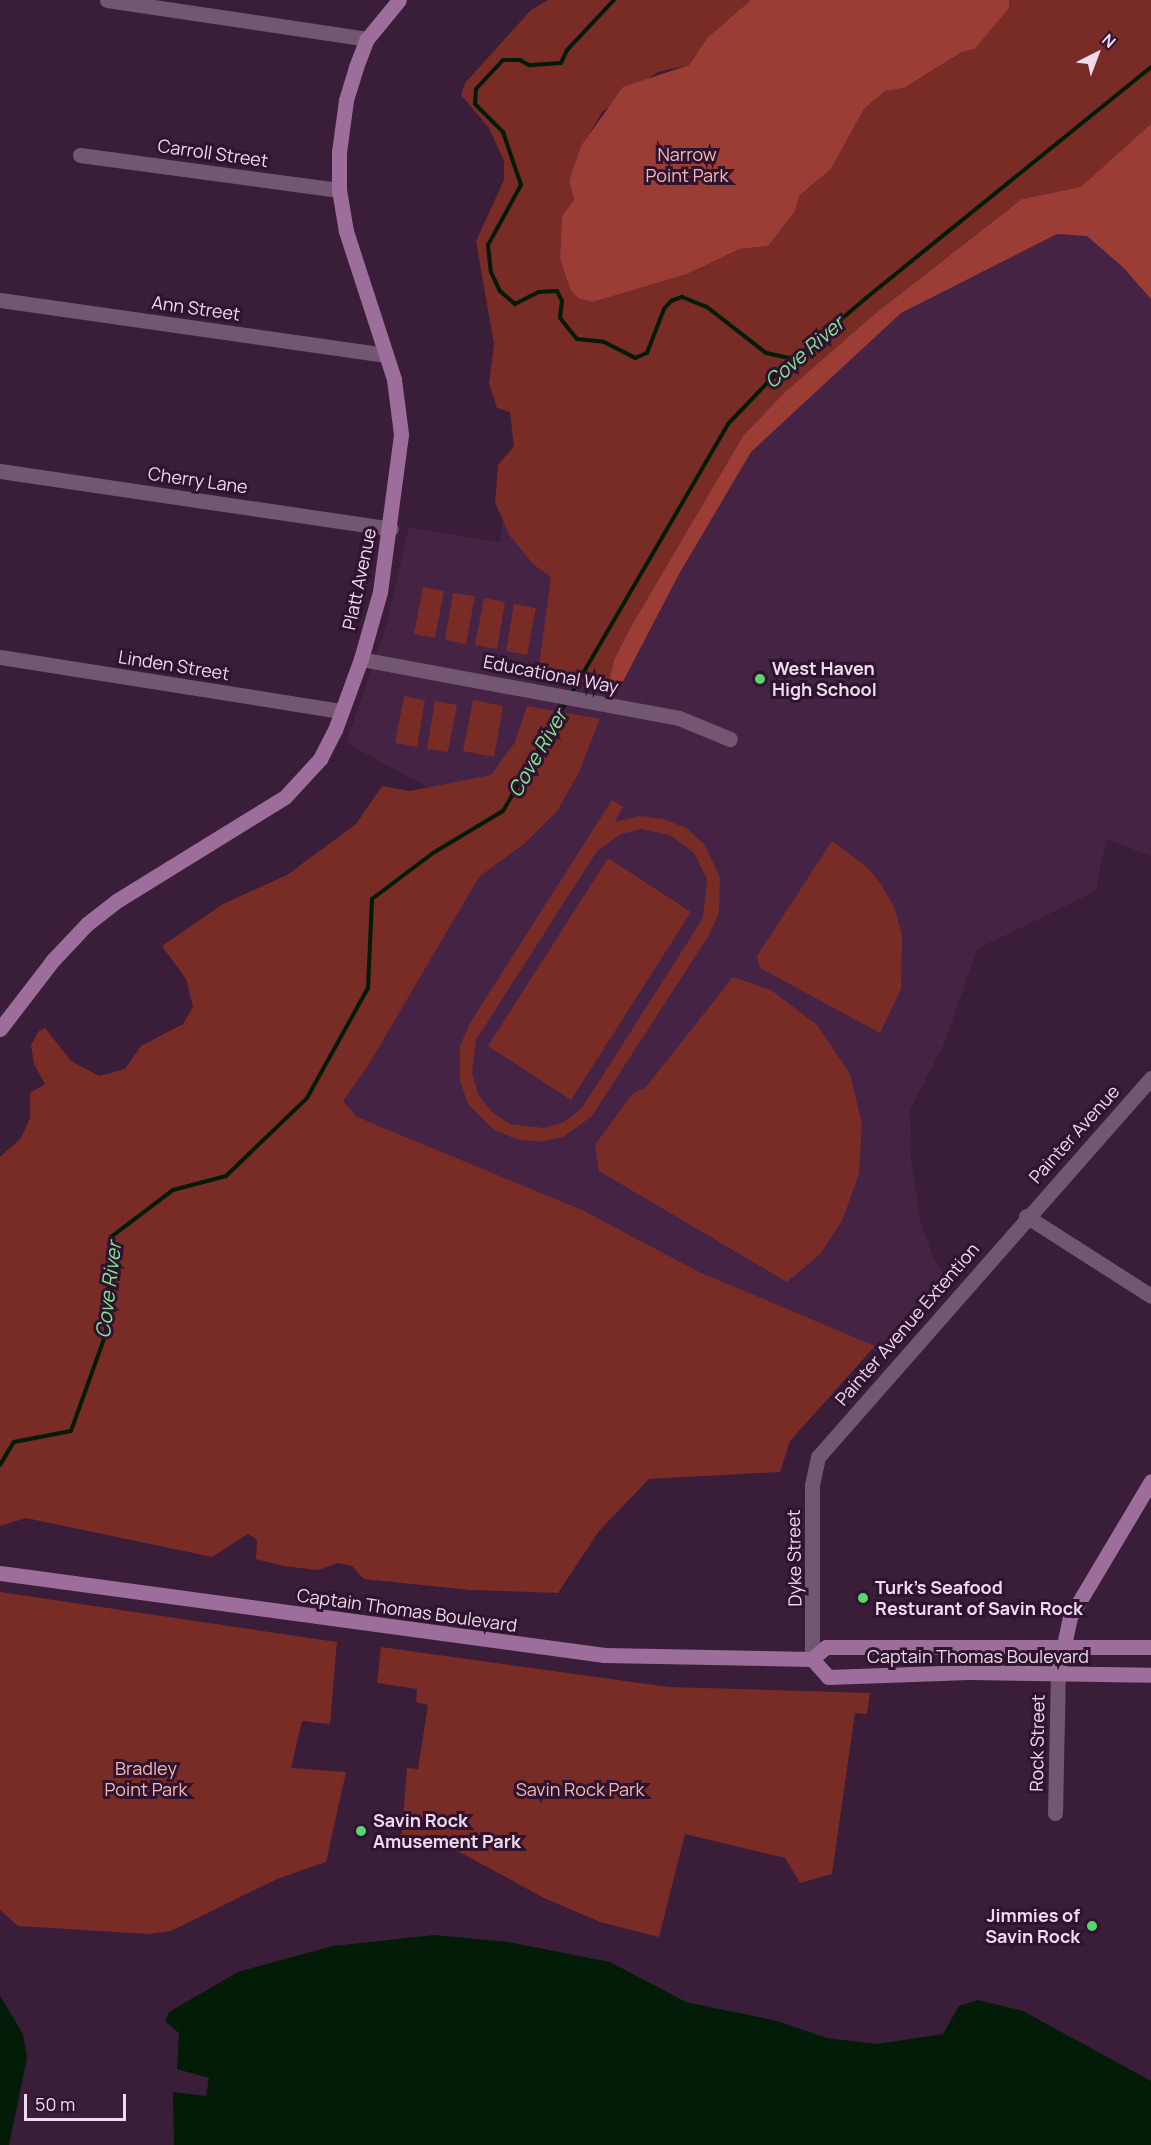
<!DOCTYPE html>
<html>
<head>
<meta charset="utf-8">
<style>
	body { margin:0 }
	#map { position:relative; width:1151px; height:2145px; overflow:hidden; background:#391d39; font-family:Manrope,sans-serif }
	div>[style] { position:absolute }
	.built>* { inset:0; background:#452345 }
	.green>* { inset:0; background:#792b25 }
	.forest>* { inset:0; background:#9b3d35 }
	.water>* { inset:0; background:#031c08 }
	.stream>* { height:4px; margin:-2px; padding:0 2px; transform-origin:2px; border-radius:2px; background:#031c08 }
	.street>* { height:15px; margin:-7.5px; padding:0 7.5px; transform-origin:7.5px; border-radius:7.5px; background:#735672 }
	.secondary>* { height:15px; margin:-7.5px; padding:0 7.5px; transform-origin:7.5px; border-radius:7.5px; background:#9d6e9b }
	.dots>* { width:16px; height:16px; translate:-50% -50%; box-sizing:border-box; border:3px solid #2f132f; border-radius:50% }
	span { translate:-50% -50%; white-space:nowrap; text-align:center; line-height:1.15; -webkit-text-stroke:6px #2f132f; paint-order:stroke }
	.street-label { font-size:18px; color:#eedbed }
	.park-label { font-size:18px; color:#f1bbb4 }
	.poi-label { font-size:18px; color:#eedbed; font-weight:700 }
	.left { translate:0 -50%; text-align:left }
	.right { translate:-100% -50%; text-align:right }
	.water-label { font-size:20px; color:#7fe990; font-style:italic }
	.north { position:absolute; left:1067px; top:24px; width:60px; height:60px; -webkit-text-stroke:4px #2f132f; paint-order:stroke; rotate:42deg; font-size:16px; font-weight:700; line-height:24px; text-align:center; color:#eedbed }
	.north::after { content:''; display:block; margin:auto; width:21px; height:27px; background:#eedbed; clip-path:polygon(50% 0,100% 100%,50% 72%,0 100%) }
	.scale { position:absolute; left:24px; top:2094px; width:102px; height:27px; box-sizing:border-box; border:3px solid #eedbed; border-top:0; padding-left:8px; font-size:18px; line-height:21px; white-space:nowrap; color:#eedbed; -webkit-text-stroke:4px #2f132f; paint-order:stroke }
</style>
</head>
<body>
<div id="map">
	<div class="built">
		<i style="clip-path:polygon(950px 166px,1151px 265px,1151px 856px,1106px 839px,1096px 891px,977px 949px,945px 1042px,910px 1110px,911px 1161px,921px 1223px,934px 1259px,950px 1284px,888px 1355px,836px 1338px,358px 1123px,339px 1107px,455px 802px,346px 743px,386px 626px,409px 527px,500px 542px,503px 512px)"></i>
	</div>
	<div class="green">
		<i style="clip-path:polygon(548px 0,751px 0,707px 38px,689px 65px,658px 72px,603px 111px,583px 144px,569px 181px,574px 200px,562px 217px,560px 259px,570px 289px,593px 302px,687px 274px,740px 249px,768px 246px,794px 213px,800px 195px,831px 169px,864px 109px,885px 91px,904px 88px,962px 52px,975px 49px,1009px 8px,1009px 0,1151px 0,1151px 299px,1056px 192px,1022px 199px,876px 313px,785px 392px,743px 436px,629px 630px,614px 660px,608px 687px,538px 673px,551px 577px,534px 565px,510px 536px,495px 503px,498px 465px,514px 446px,510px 412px,497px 408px,489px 384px,494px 344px,476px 241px,504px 180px,504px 161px,489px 128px,461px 95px,465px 83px,531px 10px)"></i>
		<i style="clip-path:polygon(423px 587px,444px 591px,435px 638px,414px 634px)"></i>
		<i style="clip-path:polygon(453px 593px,475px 596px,466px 644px,445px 640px)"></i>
		<i style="clip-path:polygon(484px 598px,505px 602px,497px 649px,475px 645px)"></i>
		<i style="clip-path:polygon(514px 604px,536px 608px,527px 655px,506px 651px)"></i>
		<i style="clip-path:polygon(404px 696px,425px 700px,417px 747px,395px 743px)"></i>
		<i style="clip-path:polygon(473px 700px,503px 706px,494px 757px,463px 751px)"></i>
		<i style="clip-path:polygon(435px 701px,457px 705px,448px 752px,427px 749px)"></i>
		<i style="clip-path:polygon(527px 706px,600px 719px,579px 772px,558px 810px,525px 843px,479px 877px,369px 1064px,343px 1101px,357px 1117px,582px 1210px,699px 1272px,875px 1346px,790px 1441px,780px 1472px,649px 1479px,599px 1531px,558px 1593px,470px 1590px,364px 1579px,352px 1566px,338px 1563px,318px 1570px,283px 1566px,256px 1559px,257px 1540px,248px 1534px,212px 1557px,26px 1518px,0 1526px,0 1157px,21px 1138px,30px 1118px,30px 1093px,45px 1084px,34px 1064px,31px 1045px,39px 1031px,45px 1028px,71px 1061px,99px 1076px,125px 1069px,141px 1046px,183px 1024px,193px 1007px,186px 979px,162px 946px,223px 904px,287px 875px,356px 824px,382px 786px,410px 791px,491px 775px,515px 742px)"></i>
		<i style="clip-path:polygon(evenodd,612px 800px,623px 807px,615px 822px,640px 816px,664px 819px,686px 828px,704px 844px,720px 877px,719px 913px,709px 935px,592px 1116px,563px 1137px,540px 1142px,516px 1139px,494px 1130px,468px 1104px,460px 1081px,460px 1046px,470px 1023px,612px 800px,641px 829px,670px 835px,694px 853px,707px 879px,703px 918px,582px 1108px,564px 1122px,543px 1128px,510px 1124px,492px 1112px,478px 1094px,472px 1073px,476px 1040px,597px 851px,621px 834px,641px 829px)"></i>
		<i style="clip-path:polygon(832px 841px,867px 867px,881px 884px,895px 909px,902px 936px,901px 989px,880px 1033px,760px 968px,757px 956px)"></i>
		<i style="clip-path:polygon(608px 858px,691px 912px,571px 1100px,488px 1046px)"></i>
		<i style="clip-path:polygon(733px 977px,771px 990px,817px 1025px,850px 1074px,862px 1124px,859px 1174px,842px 1221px,820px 1254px,787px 1282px,599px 1171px,595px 1145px,632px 1094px,646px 1087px)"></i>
		<i style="clip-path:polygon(0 1592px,337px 1642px,330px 1724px,302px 1721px,291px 1768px,346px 1772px,326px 1862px,277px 1879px,171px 1931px,148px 1934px,18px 1926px,0 1910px)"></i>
		<i style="clip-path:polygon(381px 1647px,669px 1687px,870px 1693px,867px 1714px,855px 1713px,832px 1874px,800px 1883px,785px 1858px,685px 1834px,659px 1937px,600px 1922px,544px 1898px,437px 1840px,401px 1843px,407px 1768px,418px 1769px,428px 1705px,416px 1702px,417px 1689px,377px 1683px)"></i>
	</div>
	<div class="forest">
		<i style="clip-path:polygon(751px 0,1009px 0,1009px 8px,975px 49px,962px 52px,904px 88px,885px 91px,864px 109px,831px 169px,800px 195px,794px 213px,768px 246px,740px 249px,687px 274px,593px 302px,578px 298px,570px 289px,560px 259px,562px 216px,574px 200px,569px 181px,581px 146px,623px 87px,689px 65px,707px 38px)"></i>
		<i style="clip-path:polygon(1151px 124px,1151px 299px,1124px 268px,1087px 236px,1057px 234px,901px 313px,751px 452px,679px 574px,618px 691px,608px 687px,614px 660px,629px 630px,743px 436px,785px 392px,876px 313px,1022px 199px,1081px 187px)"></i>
	</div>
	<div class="water">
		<i style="clip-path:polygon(434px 1935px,508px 1942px,610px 1962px,686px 2002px,777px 2021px,827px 2038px,877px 2044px,943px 2034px,959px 2006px,978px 2000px,1023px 2011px,1151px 2081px,1151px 2145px,174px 2145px,173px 2092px,206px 2096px,209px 2078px,177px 2069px,179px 2033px,165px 2021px,169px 2012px,238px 1972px,333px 1946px)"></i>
		<i style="clip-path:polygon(0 1996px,23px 2034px,27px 2058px,9px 2145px,0 2145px)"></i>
	</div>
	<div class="stream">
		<i style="left:614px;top:0;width:69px;rotate:133.2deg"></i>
		<i style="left:567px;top:50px;width:14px;rotate:115deg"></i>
		<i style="left:561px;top:63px;width:32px;rotate:176deg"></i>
		<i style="left:529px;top:65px;width:10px;rotate:-151deg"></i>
		<i style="left:520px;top:60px;width:17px;rotate:180deg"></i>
		<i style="left:503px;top:60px;width:40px;rotate:133deg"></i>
		<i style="left:476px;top:89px;width:15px;rotate:94deg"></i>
		<i style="left:475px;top:104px;width:40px;rotate:45deg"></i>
		<i style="left:503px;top:132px;width:56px;rotate:71.2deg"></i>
		<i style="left:521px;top:185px;width:68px;rotate:118.8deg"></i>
		<i style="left:488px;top:245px;width:27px;rotate:84deg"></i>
		<i style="left:491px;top:272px;width:21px;rotate:65deg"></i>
		<i style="left:500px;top:291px;width:20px;rotate:41deg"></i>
		<i style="left:515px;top:304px;width:27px;rotate:-27deg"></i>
		<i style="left:539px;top:292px;width:18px;rotate:-3deg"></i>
		<i style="left:557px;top:291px;width:11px;rotate:63deg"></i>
		<i style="left:562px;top:301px;width:17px;rotate:97deg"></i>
		<i style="left:560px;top:318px;width:27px;rotate:51deg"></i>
		<i style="left:577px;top:339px;width:27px;rotate:6deg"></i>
		<i style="left:604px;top:342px;width:35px;rotate:27deg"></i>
		<i style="left:635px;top:358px;width:13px;rotate:-23deg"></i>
		<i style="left:647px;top:353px;width:47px;rotate:-68.9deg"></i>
		<i style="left:664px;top:309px;width:11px;rotate:-49deg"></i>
		<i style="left:671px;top:301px;width:12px;rotate:-20deg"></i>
		<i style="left:682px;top:297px;width:27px;rotate:22deg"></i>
		<i style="left:707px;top:307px;width:75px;rotate:37.9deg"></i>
		<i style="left:766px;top:353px;width:30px;rotate:12deg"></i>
		<i style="left:571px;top:694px;width:312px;rotate:-59.8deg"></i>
		<i style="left:728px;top:424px;width:61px;rotate:-46.3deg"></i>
		<i style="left:770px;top:380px;width:126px;rotate:-40.5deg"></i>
		<i style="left:866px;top:298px;width:367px;rotate:-39deg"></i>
		<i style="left:0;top:1465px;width:27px;rotate:-59deg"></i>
		<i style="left:14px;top:1442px;width:58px;rotate:-10.9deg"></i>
		<i style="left:71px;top:1431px;width:104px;rotate:-70.3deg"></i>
		<i style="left:106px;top:1333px;width:96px;rotate:-87deg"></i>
		<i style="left:111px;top:1237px;width:78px;rotate:-37.2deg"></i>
		<i style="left:173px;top:1190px;width:55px;rotate:-14.8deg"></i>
		<i style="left:226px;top:1176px;width:112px;rotate:-43.9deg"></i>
		<i style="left:307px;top:1098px;width:126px;rotate:-61deg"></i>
		<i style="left:368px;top:988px;width:89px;rotate:-87.4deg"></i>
		<i style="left:372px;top:899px;width:76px;rotate:-37deg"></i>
		<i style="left:433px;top:853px;width:82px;rotate:-31deg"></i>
		<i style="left:503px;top:811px;width:128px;rotate:-60deg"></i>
	</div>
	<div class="street">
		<i style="left:107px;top:0;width:263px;rotate:8.5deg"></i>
		<i style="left:80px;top:155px;width:261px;rotate:7.7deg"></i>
		<i style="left:0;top:300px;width:390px;rotate:8.1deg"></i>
		<i style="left:0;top:471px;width:395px;rotate:8.4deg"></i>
		<i style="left:0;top:657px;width:345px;rotate:9deg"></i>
		<i style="left:361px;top:659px;width:323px;rotate:10.5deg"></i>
		<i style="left:679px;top:718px;width:55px;rotate:22.4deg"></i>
		<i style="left:1026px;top:1216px;width:148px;rotate:32.6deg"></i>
		<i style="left:812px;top:1659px;width:174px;rotate:-90deg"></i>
		<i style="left:812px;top:1485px;width:29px;rotate:-78deg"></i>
		<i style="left:818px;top:1457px;width:505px;rotate:-48.7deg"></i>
		<i style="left:1055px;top:1813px;width:140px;rotate:-88.8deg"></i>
	</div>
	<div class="secondary">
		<i style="left:0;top:1029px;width:87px;rotate:-52.5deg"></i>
		<i style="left:53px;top:960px;width:50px;rotate:-46.6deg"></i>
		<i style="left:87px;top:924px;width:39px;rotate:-38deg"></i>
		<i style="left:118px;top:900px;width:196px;rotate:-31.7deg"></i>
		<i style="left:285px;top:797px;width:52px;rotate:-47.4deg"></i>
		<i style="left:320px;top:759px;width:33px;rotate:-63deg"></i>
		<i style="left:335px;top:730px;width:76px;rotate:-69.9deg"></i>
		<i style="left:361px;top:659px;width:70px;rotate:-74.2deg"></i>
		<i style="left:380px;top:592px;width:159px;rotate:-82.4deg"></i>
		<i style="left:401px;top:434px;width:55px;rotate:-97.3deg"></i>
		<i style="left:394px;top:379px;width:156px;rotate:-108deg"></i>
		<i style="left:346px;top:231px;width:42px;rotate:-99.7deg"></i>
		<i style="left:339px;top:190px;width:38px;rotate:-90deg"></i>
		<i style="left:339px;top:152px;width:52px;rotate:-82.3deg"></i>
		<i style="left:346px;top:100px;width:34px;rotate:-73deg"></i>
		<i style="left:356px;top:67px;width:30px;rotate:-69deg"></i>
		<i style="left:367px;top:39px;width:50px;rotate:-50.6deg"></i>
		<i style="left:0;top:1573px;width:610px;rotate:7.73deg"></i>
		<i style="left:604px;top:1655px;width:208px;rotate:1.1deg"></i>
		<i style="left:812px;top:1659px;width:18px;rotate:-41deg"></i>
		<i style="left:826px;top:1647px;width:325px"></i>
		<i style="left:812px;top:1659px;width:24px;rotate:48deg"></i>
		<i style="left:828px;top:1677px;width:141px;rotate:-2deg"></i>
		<i style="left:969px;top:1672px;width:182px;rotate:0.9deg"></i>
		<i style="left:1058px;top:1673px;width:57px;rotate:-77.9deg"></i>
		<i style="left:1070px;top:1617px;width:158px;rotate:-59.2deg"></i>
	</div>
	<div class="dots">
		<i style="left:760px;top:679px;background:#57d570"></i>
		<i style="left:863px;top:1598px;background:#57d570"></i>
		<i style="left:361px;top:1831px;background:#57d570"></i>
		<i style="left:1092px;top:1926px;background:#57d570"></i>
	</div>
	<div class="street-label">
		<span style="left:213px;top:153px;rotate:8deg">Carroll Street</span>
		<span style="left:196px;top:308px;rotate:8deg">Ann Street</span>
		<span style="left:198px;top:480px;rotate:8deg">Cherry Lane</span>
		<span style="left:359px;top:579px;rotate:-78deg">Platt Avenue</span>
		<span style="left:174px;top:665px;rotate:9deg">Linden Street</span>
		<span style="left:551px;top:674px;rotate:11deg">Educational Way</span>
		<span style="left:1074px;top:1134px;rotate:-48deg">Painter Avenue</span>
		<span style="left:907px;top:1324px;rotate:-49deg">Painter Avenue Extention</span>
		<span style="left:794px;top:1558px;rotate:-91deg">Dyke Street</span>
		<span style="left:407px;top:1610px;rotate:8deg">Captain Thomas Boulevard</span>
		<span style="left:978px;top:1656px">Captain Thomas Boulevard</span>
		<span style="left:1037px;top:1743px;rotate:-89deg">Rock Street</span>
	</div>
	<div class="park-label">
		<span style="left:687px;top:165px">Narrow<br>Point Park</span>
		<span style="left:146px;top:1779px">Bradley<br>Point Park</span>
		<span style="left:580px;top:1789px">Savin Rock Park</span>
	</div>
	<div class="poi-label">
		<span class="left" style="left:772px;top:679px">West Haven<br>High School</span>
		<span class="left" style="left:875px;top:1598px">Turk's Seafood<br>Resturant of Savin Rock</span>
		<span class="left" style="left:373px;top:1831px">Savin Rock<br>Amusement Park</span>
		<span class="right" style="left:1080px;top:1926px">Jimmies of<br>Savin Rock</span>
	</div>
	<div class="water-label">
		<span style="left:804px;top:352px;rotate:-41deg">Cove River</span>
		<span style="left:537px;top:753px;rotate:-60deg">Cove River</span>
		<span style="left:108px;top:1290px;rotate:-83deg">Cove River</span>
	</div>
	<div class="north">N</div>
	<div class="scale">50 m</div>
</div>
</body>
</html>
